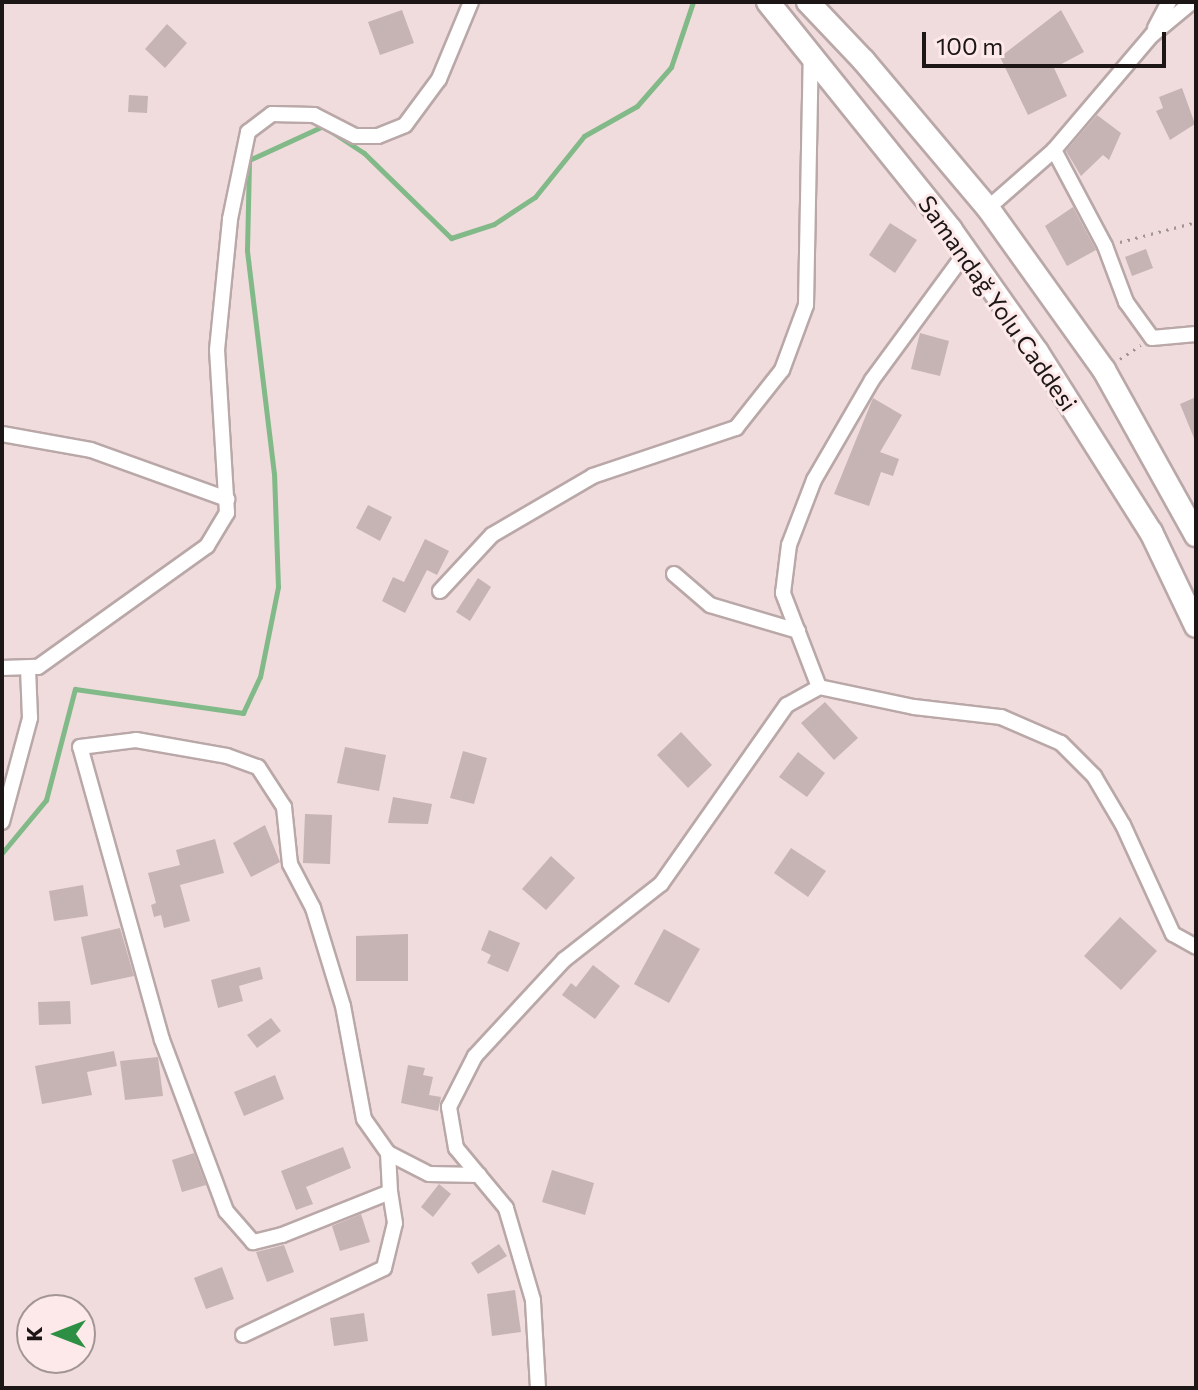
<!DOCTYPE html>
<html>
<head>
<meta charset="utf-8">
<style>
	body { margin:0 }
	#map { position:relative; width:1198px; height:1390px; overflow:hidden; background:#f0dcdc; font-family:Commissioner,sans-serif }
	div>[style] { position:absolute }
	.stream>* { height:5px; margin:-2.5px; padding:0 2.5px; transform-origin:2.5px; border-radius:2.5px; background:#82b988 }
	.building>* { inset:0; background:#c6b3b3 }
	.path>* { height:3px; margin-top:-1.5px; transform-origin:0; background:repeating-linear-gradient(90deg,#a29393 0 2px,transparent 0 8px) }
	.roads { filter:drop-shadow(2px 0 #baa8a8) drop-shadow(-2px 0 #baa8a8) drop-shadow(0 2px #baa8a8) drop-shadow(0 -2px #baa8a8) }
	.minor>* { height:14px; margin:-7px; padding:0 7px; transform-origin:7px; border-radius:7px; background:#fff }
	.trunk>* { height:22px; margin:-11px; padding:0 11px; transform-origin:11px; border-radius:11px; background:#fff }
	span { translate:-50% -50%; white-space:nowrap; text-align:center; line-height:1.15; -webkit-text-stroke:6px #fde9e9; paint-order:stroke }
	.street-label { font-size:24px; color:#1c1616 }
	.frame { position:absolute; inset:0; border:4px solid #1c1616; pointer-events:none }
	.north { position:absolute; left:16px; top:1294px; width:80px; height:80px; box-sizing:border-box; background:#fde9e9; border:2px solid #a39595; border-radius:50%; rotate:270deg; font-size:22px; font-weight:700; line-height:32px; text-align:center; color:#1c1616 }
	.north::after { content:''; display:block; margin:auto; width:28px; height:36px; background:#2d8f44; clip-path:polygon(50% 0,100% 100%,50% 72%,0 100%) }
	.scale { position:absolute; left:922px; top:32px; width:244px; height:36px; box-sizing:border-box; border:4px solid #1c1616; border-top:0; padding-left:10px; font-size:24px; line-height:28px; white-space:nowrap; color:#1c1616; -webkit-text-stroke:6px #fde9e9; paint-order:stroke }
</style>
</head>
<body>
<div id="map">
	<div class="stream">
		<i style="left:2px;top:853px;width:69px;rotate:-50.3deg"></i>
		<i style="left:46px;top:800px;width:115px;rotate:-75.4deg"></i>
		<i style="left:75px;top:689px;width:170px;rotate:8.1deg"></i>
		<i style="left:243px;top:713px;width:40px;rotate:-65deg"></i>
		<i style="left:260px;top:677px;width:92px;rotate:-78.7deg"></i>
		<i style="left:278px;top:587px;width:113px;rotate:-92deg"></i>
		<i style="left:274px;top:474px;width:226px;rotate:-96.9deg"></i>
		<i style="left:247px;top:250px;width:90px;rotate:-88.7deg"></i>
		<i style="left:249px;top:160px;width:81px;rotate:-24.7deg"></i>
		<i style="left:323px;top:126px;width:49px;rotate:33.4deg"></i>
		<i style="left:364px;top:153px;width:122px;rotate:44.3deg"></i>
		<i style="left:451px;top:238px;width:45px;rotate:-18deg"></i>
		<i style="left:494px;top:224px;width:49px;rotate:-33.4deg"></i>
		<i style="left:535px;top:197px;width:78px;rotate:-51.2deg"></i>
		<i style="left:584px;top:136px;width:61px;rotate:-29.5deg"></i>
		<i style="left:637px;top:106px;width:52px;rotate:-48.9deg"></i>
		<i style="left:671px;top:67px;width:69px;rotate:-71.3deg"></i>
	</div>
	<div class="building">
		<i style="clip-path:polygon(402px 10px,414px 43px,380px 55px,368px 22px)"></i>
		<i style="clip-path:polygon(1061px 10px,1084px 52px,1054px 68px,1067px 96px,1028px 115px,1000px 57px)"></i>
		<i style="clip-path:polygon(167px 24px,187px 43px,165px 68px,145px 49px)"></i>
		<i style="clip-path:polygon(1182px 88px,1195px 124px,1170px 140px,1156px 111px,1163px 108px,1159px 97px)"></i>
		<i style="clip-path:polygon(129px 95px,148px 96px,147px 113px,128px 112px)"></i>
		<i style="clip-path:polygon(1097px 115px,1121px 133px,1109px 160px,1103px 155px,1081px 176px,1066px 151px)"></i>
		<i style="clip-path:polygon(1073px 207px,1096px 250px,1067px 266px,1045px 226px)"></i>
		<i style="clip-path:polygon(890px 223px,917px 240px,895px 273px,869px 255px)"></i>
		<i style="clip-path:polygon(1146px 249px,1153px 268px,1132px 276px,1125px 257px)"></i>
		<i style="clip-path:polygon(920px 333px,949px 341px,940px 376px,911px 369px)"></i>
		<i style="clip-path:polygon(1196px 397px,1196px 443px,1180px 404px)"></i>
		<i style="clip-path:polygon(873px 398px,902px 415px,880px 452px,899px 459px,893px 476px,881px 472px,869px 506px,834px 494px)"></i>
		<i style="clip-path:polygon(368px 505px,392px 517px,380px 541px,356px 528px)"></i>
		<i style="clip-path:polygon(425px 539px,449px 551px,437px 575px,427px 570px,405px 613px,382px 601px,393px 577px,404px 582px)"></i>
		<i style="clip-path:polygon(478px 578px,491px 587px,470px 621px,456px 612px)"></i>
		<i style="clip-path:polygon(825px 702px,858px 738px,834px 760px,801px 723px)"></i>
		<i style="clip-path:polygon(681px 732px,712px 765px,688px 788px,657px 755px)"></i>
		<i style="clip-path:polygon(345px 747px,386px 755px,379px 791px,337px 783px)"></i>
		<i style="clip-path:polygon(463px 751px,487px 758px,474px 804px,450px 798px)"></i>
		<i style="clip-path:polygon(798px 752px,825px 773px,807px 797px,779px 777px)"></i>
		<i style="clip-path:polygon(393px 797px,432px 804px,428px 824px,388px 823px)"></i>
		<i style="clip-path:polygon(305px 814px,332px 815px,330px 864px,303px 863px)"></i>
		<i style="clip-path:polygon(265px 825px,280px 862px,251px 877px,233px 843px)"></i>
		<i style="clip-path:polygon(215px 839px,224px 873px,180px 885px,190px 921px,164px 928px,161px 915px,154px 917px,151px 905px,156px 903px,148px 873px,180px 865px,176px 850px)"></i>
		<i style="clip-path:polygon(791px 848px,826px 871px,808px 897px,774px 873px)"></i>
		<i style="clip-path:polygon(551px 856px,575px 878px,546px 910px,522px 889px)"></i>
		<i style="clip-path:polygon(83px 885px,88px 916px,54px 921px,49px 891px)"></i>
		<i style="clip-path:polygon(1120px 917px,1157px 951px,1121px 990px,1084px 956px)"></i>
		<i style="clip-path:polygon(120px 928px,134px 976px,91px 985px,81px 937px)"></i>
		<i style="clip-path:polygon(664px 929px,700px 949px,669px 1003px,634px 984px)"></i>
		<i style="clip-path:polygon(489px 930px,520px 943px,508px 972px,487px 963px,491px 955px,481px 950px)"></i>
		<i style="clip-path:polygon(408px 934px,408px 981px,356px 981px,356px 936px)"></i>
		<i style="clip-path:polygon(593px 965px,620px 986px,595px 1019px,562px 995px,571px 983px,576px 987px)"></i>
		<i style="clip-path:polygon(260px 967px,263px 979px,239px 986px,243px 1001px,218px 1008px,211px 980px)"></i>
		<i style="clip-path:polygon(70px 1001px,71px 1024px,39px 1025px,38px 1002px)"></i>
		<i style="clip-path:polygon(271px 1018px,281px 1031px,257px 1048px,247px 1035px)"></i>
		<i style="clip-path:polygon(114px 1051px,117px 1066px,87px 1072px,92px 1095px,42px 1104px,35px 1066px)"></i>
		<i style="clip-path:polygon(158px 1057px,163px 1096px,125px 1100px,120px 1061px)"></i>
		<i style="clip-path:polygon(408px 1065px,425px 1068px,423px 1075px,433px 1077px,429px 1095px,441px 1097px,438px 1111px,401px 1103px)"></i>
		<i style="clip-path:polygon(275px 1075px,284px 1099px,244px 1116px,234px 1092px)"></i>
		<i style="clip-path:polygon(343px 1147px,351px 1168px,306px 1187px,313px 1204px,296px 1210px,281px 1171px)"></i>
		<i style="clip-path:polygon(194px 1153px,206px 1185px,182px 1192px,172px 1160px)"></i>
		<i style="clip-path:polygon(552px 1170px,594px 1183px,585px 1215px,542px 1202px)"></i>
		<i style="clip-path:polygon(439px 1184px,451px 1194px,433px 1217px,421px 1207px)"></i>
		<i style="clip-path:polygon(361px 1214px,370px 1242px,340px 1251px,332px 1226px)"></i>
		<i style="clip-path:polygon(499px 1244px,507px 1256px,478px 1274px,471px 1263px)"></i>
		<i style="clip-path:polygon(284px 1245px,294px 1272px,267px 1282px,256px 1252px)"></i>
		<i style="clip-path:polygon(222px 1267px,234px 1299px,206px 1309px,194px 1278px)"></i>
		<i style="clip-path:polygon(515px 1290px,521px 1332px,492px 1336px,487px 1294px)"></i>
		<i style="clip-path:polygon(364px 1313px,368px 1341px,334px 1346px,330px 1318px)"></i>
	</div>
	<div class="path">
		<i style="left:1120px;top:242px;width:79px;rotate:-14.7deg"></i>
		<i style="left:1120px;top:359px;width:25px;rotate:-34deg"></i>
	</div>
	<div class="roads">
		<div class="minor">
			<i style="left:1155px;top:28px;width:30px;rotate:-62deg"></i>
			<i style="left:1054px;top:150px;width:109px;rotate:62deg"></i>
			<i style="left:1105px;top:246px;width:60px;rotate:69.4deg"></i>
			<i style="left:1126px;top:302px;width:44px;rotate:54.2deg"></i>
			<i style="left:1152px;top:338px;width:44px;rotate:-5.2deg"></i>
			<i style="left:988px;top:208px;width:88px;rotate:-41.3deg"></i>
			<i style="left:1054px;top:150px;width:151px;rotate:-49.6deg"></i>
			<i style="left:1152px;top:35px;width:52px;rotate:-39.5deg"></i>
			<i style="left:2px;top:434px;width:90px;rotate:10.2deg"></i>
			<i style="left:91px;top:450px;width:145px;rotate:19.8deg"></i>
			<i style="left:674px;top:574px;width:48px;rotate:40.7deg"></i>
			<i style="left:710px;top:605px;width:92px;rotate:16.5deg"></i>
			<i style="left:440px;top:591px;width:76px;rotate:-47.1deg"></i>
			<i style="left:492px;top:535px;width:117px;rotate:-30.3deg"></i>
			<i style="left:593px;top:476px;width:151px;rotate:-18.6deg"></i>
			<i style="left:736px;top:428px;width:74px;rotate:-51.6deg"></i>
			<i style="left:782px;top:370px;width:69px;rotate:-69.7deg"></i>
			<i style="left:806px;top:305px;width:250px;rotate:-88.9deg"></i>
			<i style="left:2px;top:668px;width:36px;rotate:-2deg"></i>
			<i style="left:38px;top:667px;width:208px;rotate:-35.6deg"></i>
			<i style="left:207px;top:546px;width:39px;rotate:-59deg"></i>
			<i style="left:227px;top:513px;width:163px;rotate:-93.5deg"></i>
			<i style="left:217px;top:350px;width:132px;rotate:-84.3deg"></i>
			<i style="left:230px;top:219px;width:89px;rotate:-78.3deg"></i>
			<i style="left:248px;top:132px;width:30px;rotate:-37deg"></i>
			<i style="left:272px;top:114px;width:42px;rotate:1.4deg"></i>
			<i style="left:314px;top:115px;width:46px;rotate:27.1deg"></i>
			<i style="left:355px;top:136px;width:23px"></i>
			<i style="left:378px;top:136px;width:29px;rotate:-22deg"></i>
			<i style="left:405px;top:125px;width:57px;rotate:-53.5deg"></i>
			<i style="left:439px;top:79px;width:83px;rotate:-67.4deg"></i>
			<i style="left:819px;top:687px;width:101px;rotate:-111deg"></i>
			<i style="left:783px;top:593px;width:48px;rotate:-82.9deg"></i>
			<i style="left:789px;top:545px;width:70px;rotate:-69deg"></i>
			<i style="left:814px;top:480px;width:116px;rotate:-59.9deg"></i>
			<i style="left:872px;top:380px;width:159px;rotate:-53.7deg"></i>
			<i style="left:2px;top:822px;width:108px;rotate:-74.9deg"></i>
			<i style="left:30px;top:718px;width:50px;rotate:-92.3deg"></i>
			<i style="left:388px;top:1153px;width:39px;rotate:87deg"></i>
			<i style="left:390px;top:1192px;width:116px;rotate:158.3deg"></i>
			<i style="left:282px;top:1235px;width:30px;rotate:166deg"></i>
			<i style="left:253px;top:1242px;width:41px;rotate:-131.1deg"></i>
			<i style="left:226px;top:1211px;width:183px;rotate:-110.5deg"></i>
			<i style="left:162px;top:1040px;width:304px;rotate:-105.6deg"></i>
			<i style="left:80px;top:747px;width:56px;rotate:-7.1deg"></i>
			<i style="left:136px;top:740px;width:92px;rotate:10deg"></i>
			<i style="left:227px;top:756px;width:33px;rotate:20deg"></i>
			<i style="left:258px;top:767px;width:48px;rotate:57deg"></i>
			<i style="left:284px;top:807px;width:57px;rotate:84deg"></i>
			<i style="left:290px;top:864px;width:50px;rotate:62.4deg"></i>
			<i style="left:313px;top:908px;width:102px;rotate:73deg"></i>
			<i style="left:343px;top:1006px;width:115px;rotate:79.5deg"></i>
			<i style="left:364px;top:1119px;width:42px;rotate:54.8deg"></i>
			<i style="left:388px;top:1153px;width:46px;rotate:27.1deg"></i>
			<i style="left:429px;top:1174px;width:50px;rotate:1.1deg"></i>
			<i style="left:243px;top:1335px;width:156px;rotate:-25.4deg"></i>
			<i style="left:384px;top:1268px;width:46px;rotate:-76.3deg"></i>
			<i style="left:395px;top:1223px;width:31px;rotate:-99deg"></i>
			<i style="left:538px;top:1388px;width:88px;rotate:-93.3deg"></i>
			<i style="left:533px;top:1300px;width:96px;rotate:-106.4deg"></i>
			<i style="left:506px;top:1208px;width:78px;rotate:-129.8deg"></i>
			<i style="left:456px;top:1148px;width:42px;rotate:-99.7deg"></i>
			<i style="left:449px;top:1107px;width:57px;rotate:-63deg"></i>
			<i style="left:475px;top:1056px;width:131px;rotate:-47.2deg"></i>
			<i style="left:564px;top:960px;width:123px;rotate:-38.1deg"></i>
			<i style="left:661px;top:884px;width:219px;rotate:-54.9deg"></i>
			<i style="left:787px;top:705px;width:37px;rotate:-29deg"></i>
			<i style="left:819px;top:687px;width:97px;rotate:11.9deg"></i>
			<i style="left:914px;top:707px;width:88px;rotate:6.6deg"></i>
			<i style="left:1001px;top:717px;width:65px;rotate:23.4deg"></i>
			<i style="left:1061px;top:743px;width:47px;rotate:45deg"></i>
			<i style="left:1094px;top:776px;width:57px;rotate:59.4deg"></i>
			<i style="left:1123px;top:825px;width:120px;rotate:65.4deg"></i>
			<i style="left:1173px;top:934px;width:26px;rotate:29deg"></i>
		</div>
		<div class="trunk">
			<i style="left:768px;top:2px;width:292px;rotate:51.2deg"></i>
			<i style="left:951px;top:230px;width:149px;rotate:54.8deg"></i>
			<i style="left:1037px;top:352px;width:213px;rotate:57.7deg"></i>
			<i style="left:1151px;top:532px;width:104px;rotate:64.4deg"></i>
			<i style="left:808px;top:2px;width:81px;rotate:46.5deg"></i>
			<i style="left:864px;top:61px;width:192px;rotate:49.9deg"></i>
			<i style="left:988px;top:208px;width:199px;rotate:54.4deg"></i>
			<i style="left:1104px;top:370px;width:189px;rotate:60.9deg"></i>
		</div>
	</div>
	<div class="street-label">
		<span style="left:998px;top:303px;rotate:55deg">Samandağ Yolu Caddesi</span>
	</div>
	<div class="frame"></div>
	<div class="north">K</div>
	<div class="scale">100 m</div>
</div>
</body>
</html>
